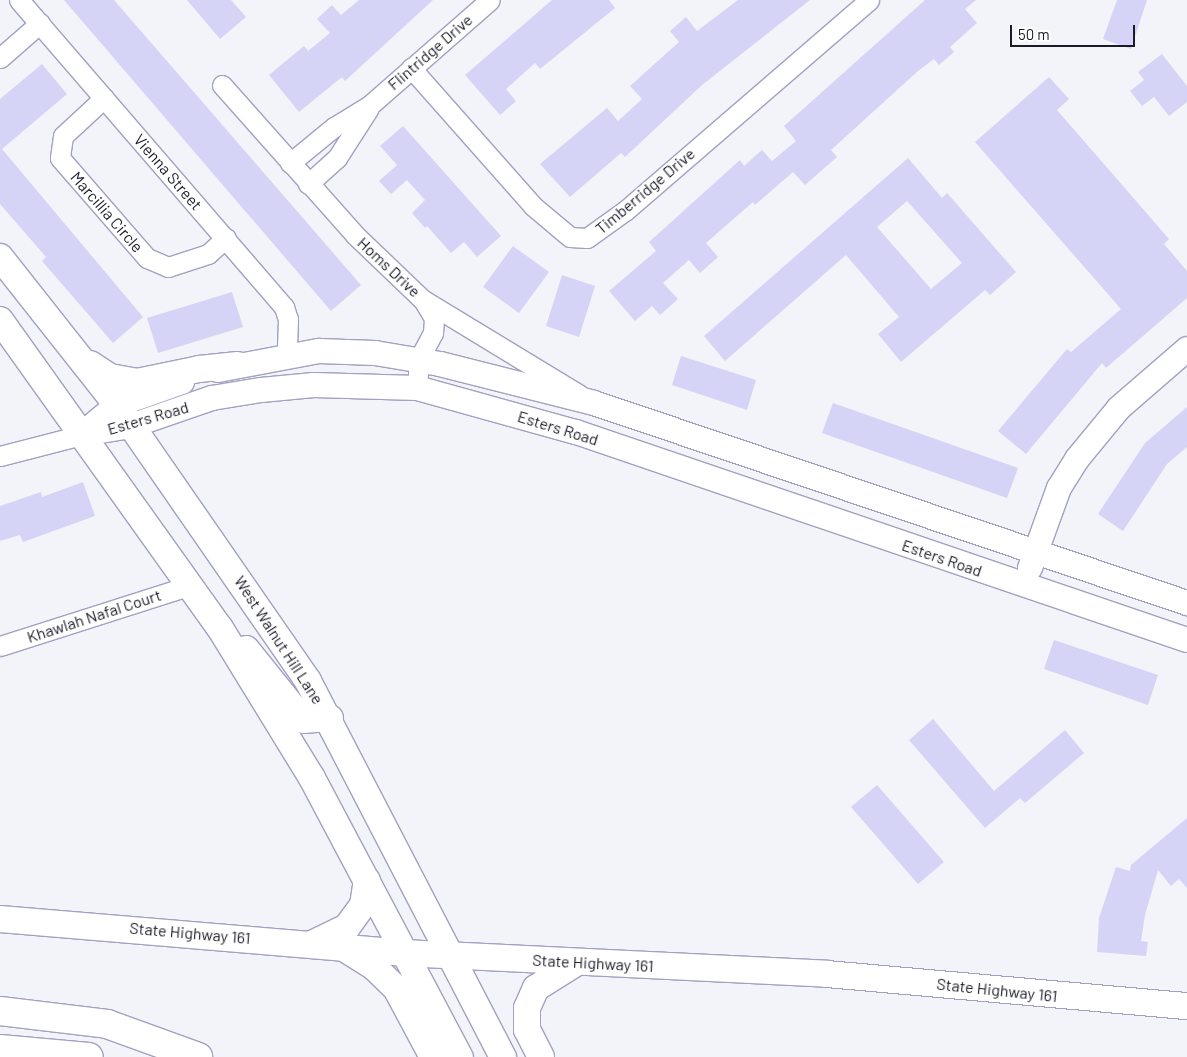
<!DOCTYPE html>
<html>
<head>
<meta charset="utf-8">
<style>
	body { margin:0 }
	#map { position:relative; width:1187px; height:1057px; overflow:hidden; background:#f3f3fa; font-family:Barlow,sans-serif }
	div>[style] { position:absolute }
	.building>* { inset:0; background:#d5d4f6 }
	.roads { filter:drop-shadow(1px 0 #a2a1c1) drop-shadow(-1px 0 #a2a1c1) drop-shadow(0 1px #a2a1c1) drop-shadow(0 -1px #a2a1c1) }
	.minor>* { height:19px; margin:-9.5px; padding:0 9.5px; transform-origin:9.5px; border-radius:9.5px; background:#fff }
	.tertiary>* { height:24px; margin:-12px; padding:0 12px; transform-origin:12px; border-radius:12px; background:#fff }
	.secondary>* { height:26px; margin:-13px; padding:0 13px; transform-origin:13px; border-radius:13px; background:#fff }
	.motorway>* { height:28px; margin:-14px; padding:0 14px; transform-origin:14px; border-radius:14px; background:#fff }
	span { translate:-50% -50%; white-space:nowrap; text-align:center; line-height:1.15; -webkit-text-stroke:4px #fff; paint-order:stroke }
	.street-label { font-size:16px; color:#1b1b27 }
	.scale { position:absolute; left:1010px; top:25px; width:125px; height:22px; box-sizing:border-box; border:2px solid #1b1b27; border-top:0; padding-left:6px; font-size:15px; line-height:18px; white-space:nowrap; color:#1b1b27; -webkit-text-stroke:4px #fff; paint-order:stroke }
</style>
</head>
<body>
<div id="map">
	<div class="building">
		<i style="clip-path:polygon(64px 0,114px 0,361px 285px,331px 311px)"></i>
		<i style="clip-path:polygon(187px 0,231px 0,246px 17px,220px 39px)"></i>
		<i style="clip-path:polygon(359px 0,433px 0,345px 81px,342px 77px,299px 112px,269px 75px,304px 46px,308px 51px,330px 33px,317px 19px,332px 5px,341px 15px)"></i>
		<i style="clip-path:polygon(552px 0,609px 0,615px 8px,540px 69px,535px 63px,506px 89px,516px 101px,500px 115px,465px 75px)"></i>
		<i style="clip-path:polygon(738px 0,810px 0,702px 85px,625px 157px,621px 153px,570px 197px,540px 164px,607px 108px,618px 121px,642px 99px,630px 86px,679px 42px,670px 31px,686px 17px,697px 31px)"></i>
		<i style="clip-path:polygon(925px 0,976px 0,965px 9px,977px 23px,950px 47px,954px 52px,939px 65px,934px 59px,918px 71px,831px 150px,837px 157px,805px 185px,793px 172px,755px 205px,753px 202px,706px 243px,718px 257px,700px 273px,689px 260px,663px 283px,678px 299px,660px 315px,652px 306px,635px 321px,609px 291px,656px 251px,649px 242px,740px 160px,744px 166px,762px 150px,772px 161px,796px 141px,784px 126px)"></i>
		<i style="clip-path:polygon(1117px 0,1147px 0,1131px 49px,1103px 39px)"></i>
		<i style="clip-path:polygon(1162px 54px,1187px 86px,1187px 102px,1169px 116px,1154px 97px,1142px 106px,1130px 91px,1144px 80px,1138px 72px)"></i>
		<i style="clip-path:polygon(42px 64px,67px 94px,2px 149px,143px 317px,113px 343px,42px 261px,46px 257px,0 204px,0 99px)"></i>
		<i style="clip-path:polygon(1049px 77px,1069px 99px,1057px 110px,1169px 239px,1164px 244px,1187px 271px,1187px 298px,1106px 368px,1102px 363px,1026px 454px,998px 431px,1067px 349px,1071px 352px,1121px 309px,975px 142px)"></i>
		<i style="clip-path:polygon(403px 126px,501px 236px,477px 257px,464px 242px,451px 253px,427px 226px,425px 228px,412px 213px,425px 200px,407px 180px,391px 194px,379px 181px,397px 165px,380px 146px)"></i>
		<i style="clip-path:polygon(evenodd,908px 158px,942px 198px,947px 193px,1016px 272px,990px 295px,985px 290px,901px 362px,878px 334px,899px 317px,846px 255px,725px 361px,704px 336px,908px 158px,907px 201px,962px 263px,931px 289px,877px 227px,907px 201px)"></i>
		<i style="clip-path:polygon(513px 246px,549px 272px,519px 313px,483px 287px)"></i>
		<i style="clip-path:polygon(562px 275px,595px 286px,579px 337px,546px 326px)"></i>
		<i style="clip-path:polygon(232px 292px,243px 327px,158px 353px,147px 318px)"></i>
		<i style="clip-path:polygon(681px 356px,756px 380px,747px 410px,672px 385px)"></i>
		<i style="clip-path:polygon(833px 403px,1018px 468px,1007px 498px,822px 433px)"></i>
		<i style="clip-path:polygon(1187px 407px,1187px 447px,1167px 464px,1123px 531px,1098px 514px,1145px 443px)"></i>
		<i style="clip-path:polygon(83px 482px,95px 516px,23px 542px,20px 535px,0 541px,0 506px,41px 492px,42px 497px)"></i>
		<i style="clip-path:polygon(1054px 640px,1158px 675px,1148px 705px,1044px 669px)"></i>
		<i style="clip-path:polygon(933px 719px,994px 791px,1065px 730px,1084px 753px,1025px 803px,1020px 798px,985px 828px,909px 740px)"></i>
		<i style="clip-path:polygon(877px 785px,944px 862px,918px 884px,851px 807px)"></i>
		<i style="clip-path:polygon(1187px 818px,1187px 888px,1179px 879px,1171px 886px,1158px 870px,1145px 915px,1141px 941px,1148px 942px,1146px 956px,1097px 952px,1099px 918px,1116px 867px,1130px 871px,1131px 865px)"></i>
	</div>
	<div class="roads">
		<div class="minor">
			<i style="left:19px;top:0;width:406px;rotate:49.2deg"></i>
			<i style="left:284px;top:307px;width:13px;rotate:72deg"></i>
			<i style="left:288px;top:319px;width:36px;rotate:92deg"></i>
			<i style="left:0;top:58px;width:53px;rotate:-41.2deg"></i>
			<i style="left:411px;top:68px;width:184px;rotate:48.5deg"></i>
			<i style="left:533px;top:206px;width:48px;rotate:40deg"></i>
			<i style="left:570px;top:237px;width:17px;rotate:3deg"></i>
			<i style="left:587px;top:238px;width:48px;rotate:-35.7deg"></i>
			<i style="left:626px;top:210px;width:321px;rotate:-40.8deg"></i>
			<i style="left:222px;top:85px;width:200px;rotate:48.4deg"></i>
			<i style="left:355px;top:235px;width:93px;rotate:43.7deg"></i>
			<i style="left:422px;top:299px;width:185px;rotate:31.3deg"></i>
			<i style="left:104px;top:98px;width:56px;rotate:137.2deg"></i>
			<i style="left:63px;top:136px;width:22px;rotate:98deg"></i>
			<i style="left:60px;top:158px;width:133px;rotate:49deg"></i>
			<i style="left:147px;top:258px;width:23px;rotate:23deg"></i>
			<i style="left:168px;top:267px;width:42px;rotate:-18deg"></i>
			<i style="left:208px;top:254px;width:24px;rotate:-42deg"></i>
			<i style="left:290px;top:163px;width:57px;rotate:-39.3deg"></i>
			<i style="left:334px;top:127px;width:42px;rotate:-31.4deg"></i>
			<i style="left:370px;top:105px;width:159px;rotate:-41.2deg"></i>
			<i style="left:308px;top:184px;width:39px;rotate:-42deg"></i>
			<i style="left:337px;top:158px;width:59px;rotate:-57.4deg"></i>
			<i style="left:417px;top:388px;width:29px;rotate:-86deg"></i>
			<i style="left:419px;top:359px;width:30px;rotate:-62deg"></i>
			<i style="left:433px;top:333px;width:15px;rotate:-86deg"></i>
			<i style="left:434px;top:318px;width:21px;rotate:-121deg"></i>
			<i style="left:0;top:456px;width:84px;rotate:-14.5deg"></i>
			<i style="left:0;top:646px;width:197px;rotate:-17.7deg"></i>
		</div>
		<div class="tertiary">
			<i style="left:218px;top:370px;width:103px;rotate:-10.7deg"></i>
			<i style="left:319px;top:351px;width:56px;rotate:2deg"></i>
			<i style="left:375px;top:353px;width:66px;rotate:9.6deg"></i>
			<i style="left:440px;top:364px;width:159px;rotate:14.2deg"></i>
			<i style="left:594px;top:403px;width:626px;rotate:18.64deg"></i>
			<i style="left:82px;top:434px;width:50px;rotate:-9.3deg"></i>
			<i style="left:131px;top:426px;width:86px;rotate:-19.1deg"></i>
			<i style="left:212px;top:398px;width:50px;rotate:-9.3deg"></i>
			<i style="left:261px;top:390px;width:53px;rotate:-5.4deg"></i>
			<i style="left:314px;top:385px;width:103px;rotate:1.7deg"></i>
			<i style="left:417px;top:388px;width:165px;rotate:15.5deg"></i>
			<i style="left:576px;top:432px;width:645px;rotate:18.8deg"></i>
			<i style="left:81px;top:435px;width:47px;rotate:-39.8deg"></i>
			<i style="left:117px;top:405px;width:69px;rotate:-19.5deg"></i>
			<i style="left:1030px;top:568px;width:85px;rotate:-70.1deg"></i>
			<i style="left:1059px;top:488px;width:34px;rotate:-58deg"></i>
			<i style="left:1077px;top:459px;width:66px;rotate:-50.5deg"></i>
			<i style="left:1119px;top:408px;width:90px;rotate:-40.9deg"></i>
		</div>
		<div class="secondary">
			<i style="left:0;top:257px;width:189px;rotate:51.7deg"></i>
			<i style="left:117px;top:405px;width:336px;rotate:55.3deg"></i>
			<i style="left:308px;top:681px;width:424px;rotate:62.6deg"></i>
			<i style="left:0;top:320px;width:379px;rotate:54.5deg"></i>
			<i style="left:220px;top:628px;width:176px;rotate:58.5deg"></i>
			<i style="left:312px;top:778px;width:316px;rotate:62.1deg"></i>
			<i style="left:90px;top:364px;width:24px;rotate:33deg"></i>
			<i style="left:110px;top:377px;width:27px;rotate:10deg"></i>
			<i style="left:137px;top:382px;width:63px;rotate:-11.8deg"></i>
			<i style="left:199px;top:369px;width:39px;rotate:-6deg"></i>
			<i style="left:246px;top:649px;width:91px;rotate:51.2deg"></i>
			<i style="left:303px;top:720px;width:27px;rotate:-4deg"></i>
			<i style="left:0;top:919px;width:404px;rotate:4.8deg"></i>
			<i style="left:403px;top:953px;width:425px;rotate:2.8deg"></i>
			<i style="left:827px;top:974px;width:361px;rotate:5.1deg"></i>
			<i style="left:312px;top:944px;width:39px;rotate:-26deg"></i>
			<i style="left:347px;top:927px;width:27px;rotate:-54deg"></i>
			<i style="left:363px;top:905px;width:25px;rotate:-81deg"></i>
			<i style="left:347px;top:950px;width:32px;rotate:32deg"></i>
			<i style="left:374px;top:967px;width:30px;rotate:44deg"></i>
			<i style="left:396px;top:988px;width:78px;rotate:61.8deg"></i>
			<i style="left:541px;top:1057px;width:30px;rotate:-117deg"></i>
			<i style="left:527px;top:1030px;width:22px;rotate:-90deg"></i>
			<i style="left:527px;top:1008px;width:22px;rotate:-66deg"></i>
			<i style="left:536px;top:988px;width:47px;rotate:-32deg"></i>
		</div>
		<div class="motorway">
			<i style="left:0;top:1011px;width:108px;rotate:6.9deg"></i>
			<i style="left:107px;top:1024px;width:97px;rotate:19.9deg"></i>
			<i style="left:0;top:1049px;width:89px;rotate:5.1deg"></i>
		</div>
	</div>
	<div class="street-label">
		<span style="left:430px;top:52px;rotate:-41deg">Flintridge Drive</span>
		<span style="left:168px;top:172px;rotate:49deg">Vienna Street</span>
		<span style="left:645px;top:191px;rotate:-40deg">Timberridge Drive</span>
		<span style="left:107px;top:212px;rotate:49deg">Marcillia Circle</span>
		<span style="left:389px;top:267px;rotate:43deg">Homs Drive</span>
		<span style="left:148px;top:418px;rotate:-16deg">Esters Road</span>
		<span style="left:558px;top:428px;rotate:17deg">Esters Road</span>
		<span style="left:942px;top:558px;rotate:19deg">Esters Road</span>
		<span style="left:94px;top:616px;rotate:-18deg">Khawlah Nafal Court</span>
		<span style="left:279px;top:640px;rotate:57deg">West Walnut Hill Lane</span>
		<span style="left:190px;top:933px;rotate:5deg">State Highway 161</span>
		<span style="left:593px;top:963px;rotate:3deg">State Highway 161</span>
		<span style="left:997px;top:990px;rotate:6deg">State Highway 161</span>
	</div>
	<div class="scale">50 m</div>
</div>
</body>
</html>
